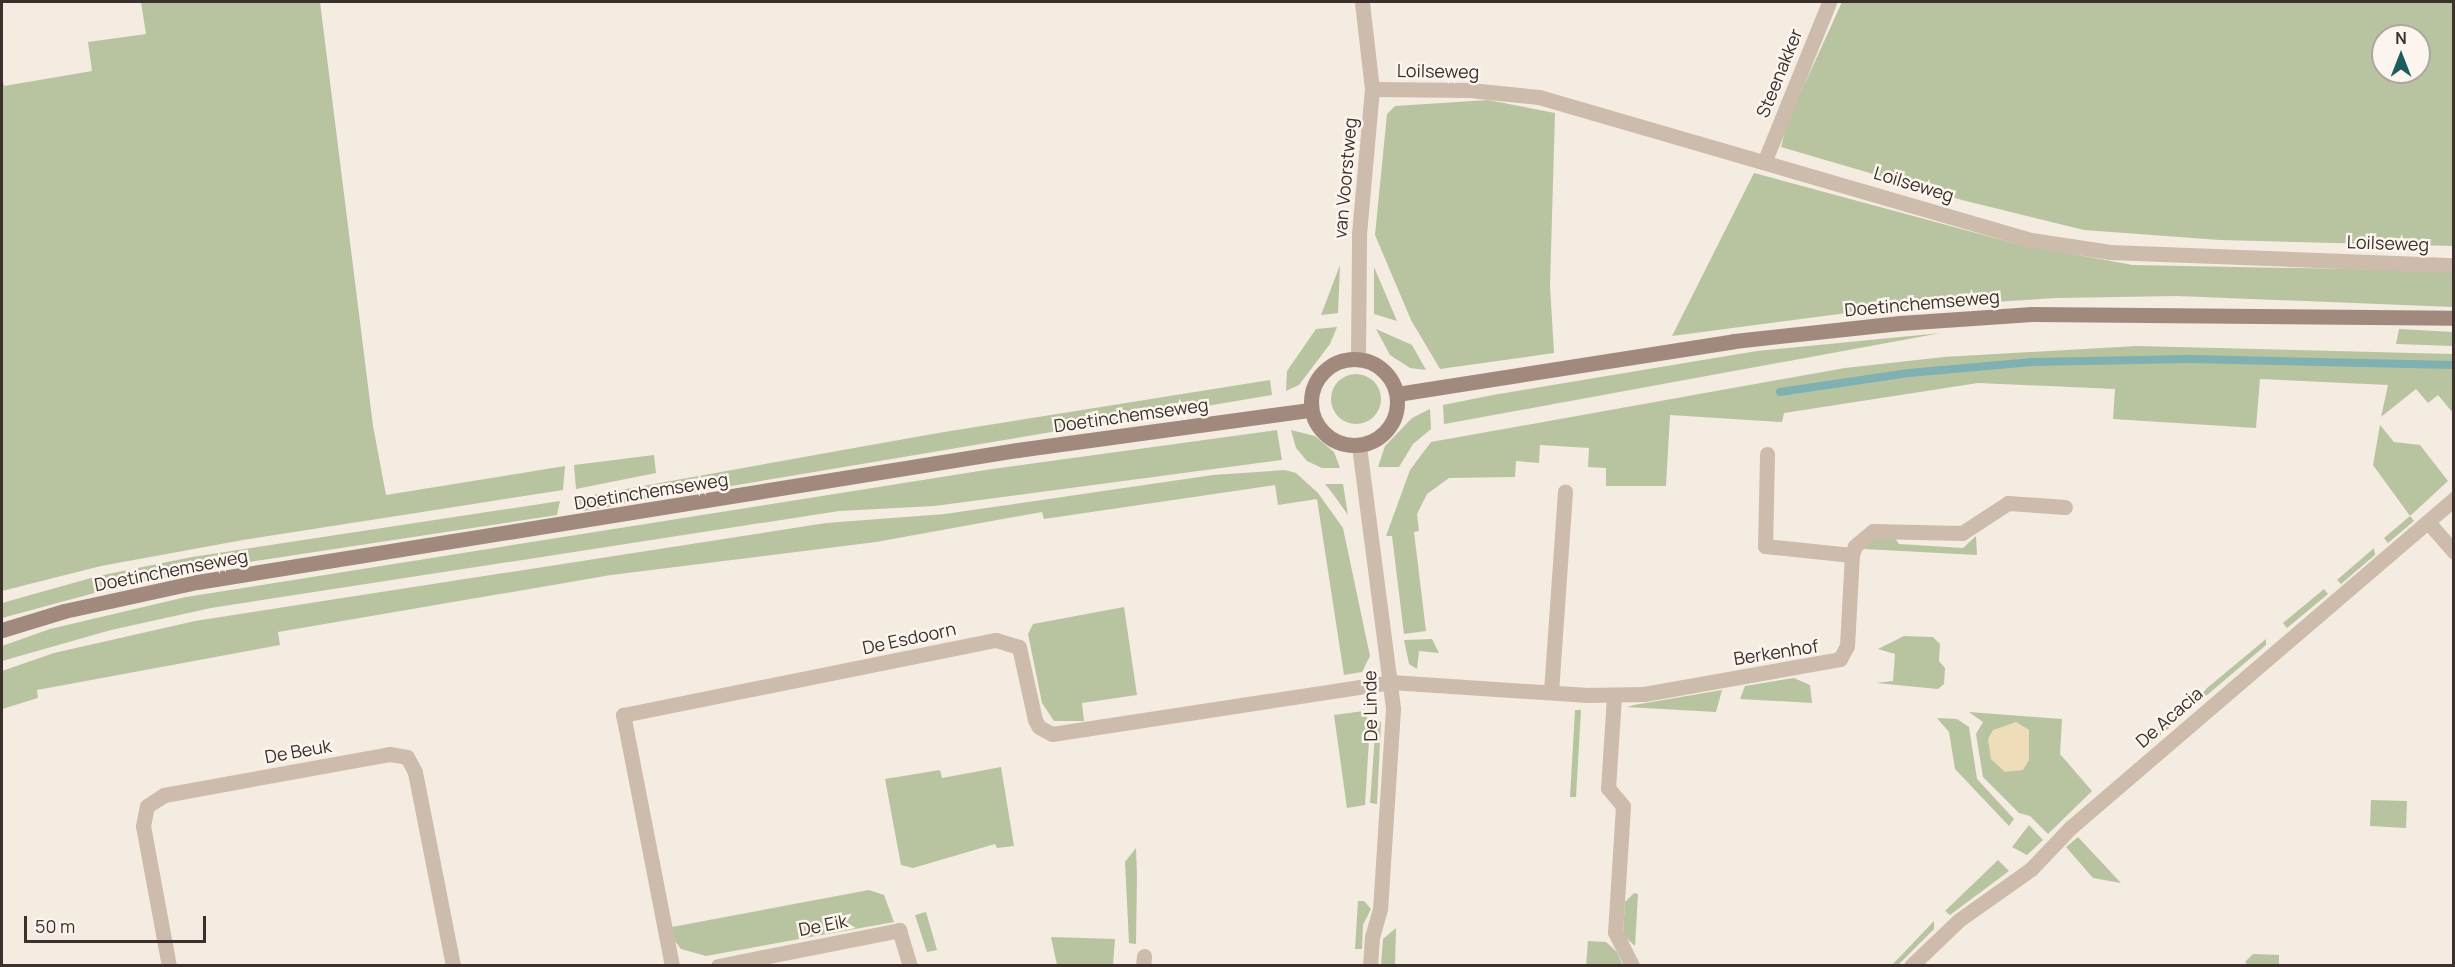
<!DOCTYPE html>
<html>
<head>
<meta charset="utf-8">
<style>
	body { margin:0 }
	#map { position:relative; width:2455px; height:967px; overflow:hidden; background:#f4ebe1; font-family:Manrope,sans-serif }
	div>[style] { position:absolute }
	.green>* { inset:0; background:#b8c4a0 }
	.round { border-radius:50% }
	.sand>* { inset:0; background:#efdcb8 }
	.stream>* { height:8px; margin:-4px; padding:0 4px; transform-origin:4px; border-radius:4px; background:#7fb0b2 }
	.minor>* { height:15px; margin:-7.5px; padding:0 7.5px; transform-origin:7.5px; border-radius:7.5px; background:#cdbbac }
	.tertiary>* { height:15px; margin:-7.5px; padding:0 7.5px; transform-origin:7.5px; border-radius:7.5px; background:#cdbbac }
	.secondary>* { height:15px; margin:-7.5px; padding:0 7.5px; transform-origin:7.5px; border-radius:7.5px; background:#a18a7d }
	.secondary>.ring { margin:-7.5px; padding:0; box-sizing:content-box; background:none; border:15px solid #a18a7d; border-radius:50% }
	span { translate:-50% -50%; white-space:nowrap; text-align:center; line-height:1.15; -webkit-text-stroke:5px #fbf5ee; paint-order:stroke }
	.street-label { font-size:18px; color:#3b302b }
	.frame { position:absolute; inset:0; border:3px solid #3b302b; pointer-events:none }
	.north { position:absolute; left:2371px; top:24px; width:60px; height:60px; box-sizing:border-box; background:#fbf5ee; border:2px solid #aea6a0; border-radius:50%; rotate:0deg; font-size:16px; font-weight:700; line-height:24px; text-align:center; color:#3b302b }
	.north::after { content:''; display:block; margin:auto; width:21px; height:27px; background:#1f5a5e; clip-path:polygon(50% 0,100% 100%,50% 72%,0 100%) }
	.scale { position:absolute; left:24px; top:916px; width:182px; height:27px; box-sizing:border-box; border:3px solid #3b302b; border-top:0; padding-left:8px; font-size:18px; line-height:21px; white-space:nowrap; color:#3b302b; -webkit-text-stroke:4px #fbf5ee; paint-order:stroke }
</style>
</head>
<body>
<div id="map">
	<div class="green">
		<i style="clip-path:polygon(141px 2px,320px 2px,373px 426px,386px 495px,565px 466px,563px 490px,243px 540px,101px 566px,2px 591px,2px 77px,4px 86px,92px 71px,88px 42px,146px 34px)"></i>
		<i style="clip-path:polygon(evenodd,1842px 2px,2453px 2px,2453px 246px,2220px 240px,2084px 230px,1962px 200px,1781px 147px,1787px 123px,1842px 2px,2383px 36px,2419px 36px,2419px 72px,2383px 72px,2383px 36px)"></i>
		<i style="clip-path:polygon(1488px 100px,1555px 113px,1550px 286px,1554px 353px,1440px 369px,1411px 320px,1375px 235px,1387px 114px,1395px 106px)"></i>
		<i style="clip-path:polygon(1754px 173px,2017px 244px,2133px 265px,2453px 271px,2453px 307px,2177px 296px,2057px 298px,1878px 309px,1672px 336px)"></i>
		<i style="clip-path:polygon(1340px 265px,1338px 313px,1321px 315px)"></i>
		<i style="clip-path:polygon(1374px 267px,1397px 321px,1374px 314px)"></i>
		<i style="clip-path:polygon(1337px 327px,1330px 344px,1299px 385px,1286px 391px,1287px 371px,1316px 329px)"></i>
		<i style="clip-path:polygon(1376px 329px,1412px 345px,1426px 370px,1410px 368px,1390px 355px)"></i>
		<i style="clip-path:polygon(2399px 329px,2453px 332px,2453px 346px,2396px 344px)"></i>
		<i style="clip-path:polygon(1941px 333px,1450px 423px,1444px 424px,1443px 405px,1493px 395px,1757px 351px)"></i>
		<i style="clip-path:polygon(2137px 346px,2453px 354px,2453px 413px,2438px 395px,2428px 403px,2416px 389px,2381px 417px,2388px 385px,2260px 379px,2256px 428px,2113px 419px,2115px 389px,1978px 383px,1784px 413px,1782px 422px,1670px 415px,1666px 486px,1606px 486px,1606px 468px,1588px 467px,1589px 448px,1540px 445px,1539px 463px,1516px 461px,1515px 477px,1449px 478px,1427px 494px,1417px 514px,1419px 531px,1414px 532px,1426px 631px,1404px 634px,1392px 536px,1386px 536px,1410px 470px,1431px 442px,1845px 368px,1944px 357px)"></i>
		<i class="round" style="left:1331px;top:374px;width:50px;height:50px"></i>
		<i style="clip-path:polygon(1270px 380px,1272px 395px,583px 511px,576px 498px,938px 433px)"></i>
		<i style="clip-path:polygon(1430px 409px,1431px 429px,1413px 444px,1399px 467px,1378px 467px,1385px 446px,1412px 418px)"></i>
		<i style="clip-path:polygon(2380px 425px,2394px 442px,2420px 445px,2448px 481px,2410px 516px,2414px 521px,2388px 543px,2384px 538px,2410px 516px,2373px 465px)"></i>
		<i style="clip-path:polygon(1277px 430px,1282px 460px,934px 506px,839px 511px,211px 608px,111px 630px,2px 661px,2px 646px,50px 629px,186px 597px,992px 469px)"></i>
		<i style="clip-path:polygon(1291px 430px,1315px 436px,1334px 452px,1340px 468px,1322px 468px,1307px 461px,1296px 448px)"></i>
		<i style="clip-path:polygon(654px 455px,656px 473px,576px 489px,574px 465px)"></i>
		<i style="clip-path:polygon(1285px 470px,1296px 473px,1318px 493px,1343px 528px,1370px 656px,1362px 672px,1344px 675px,1317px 499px,1278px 505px,1275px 485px,1044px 519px,1042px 512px,876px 542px,611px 575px,278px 632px,280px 645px,37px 690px,38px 698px,2px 709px,2px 671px,54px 653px,195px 621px,826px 523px,945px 514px,1213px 475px)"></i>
		<i style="clip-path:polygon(1325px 484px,1343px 484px,1348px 515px,1333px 494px)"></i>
		<i style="clip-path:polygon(560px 501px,557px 515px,243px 563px,124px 585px,2px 618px,2px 603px,98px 576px,192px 557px)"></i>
		<i style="clip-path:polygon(1976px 536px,1977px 555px,1864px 549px,1876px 538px,1894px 537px,1899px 544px,1963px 548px)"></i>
		<i style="clip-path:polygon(2374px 548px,2375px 555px,2341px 584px,2337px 580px)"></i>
		<i style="clip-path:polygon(2324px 589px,2328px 594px,2287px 628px,2283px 623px)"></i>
		<i style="clip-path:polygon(1124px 607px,1137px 695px,1082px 703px,1084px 721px,1054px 721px,1042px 703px,1028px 634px,1033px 624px)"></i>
		<i style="clip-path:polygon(1904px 636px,1933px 637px,1940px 644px,1939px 661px,1945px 668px,1944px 684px,1938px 689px,1876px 683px,1893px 681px,1895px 654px,1878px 649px)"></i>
		<i style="clip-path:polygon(1432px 639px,1439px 653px,1419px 651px,1417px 669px,1409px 664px,1404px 640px)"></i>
		<i style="clip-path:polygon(2266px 639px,2266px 645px,2193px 707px,2189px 703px)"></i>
		<i style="clip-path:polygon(1794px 678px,1810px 685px,1812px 703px,1740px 699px,1745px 686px)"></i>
		<i style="clip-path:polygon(1722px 690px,1716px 712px,1627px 707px,1634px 705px)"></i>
		<i style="clip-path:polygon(1575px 710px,1581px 710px,1576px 797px,1570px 797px)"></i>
		<i style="clip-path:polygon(1364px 711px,1370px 724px,1365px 805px,1347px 808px,1334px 715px)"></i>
		<i style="clip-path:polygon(1969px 712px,2062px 719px,2060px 754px,2092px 791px,2048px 834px,2030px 816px,2019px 813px,1983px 777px,1976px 734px,1983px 722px)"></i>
		<i style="clip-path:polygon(2174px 715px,2174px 724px,2146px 747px,2147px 738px)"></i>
		<i style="clip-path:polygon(1937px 718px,1957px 719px,1969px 727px,1977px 779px,2014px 819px,2009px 826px,1955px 769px,1949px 732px)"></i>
		<i style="clip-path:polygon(1376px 721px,1381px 722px,1377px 804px,1370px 803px)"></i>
		<i style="clip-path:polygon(1001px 767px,1014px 846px,997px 848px,995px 844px,913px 868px,901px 865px,885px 779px,940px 770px,942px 778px)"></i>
		<i style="clip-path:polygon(2371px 800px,2407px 801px,2406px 828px,2370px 826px)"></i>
		<i style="clip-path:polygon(2029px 825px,2043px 840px,2027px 855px,2012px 847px)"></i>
		<i style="clip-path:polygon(2078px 837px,2121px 883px,2093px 878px,2066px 847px)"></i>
		<i style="clip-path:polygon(1136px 848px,1137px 876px,1136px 944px,1129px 943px,1125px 862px)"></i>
		<i style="clip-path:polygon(1998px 860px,2009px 871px,1950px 915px,1945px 911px)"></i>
		<i style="clip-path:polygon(869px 890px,884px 895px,894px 922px,706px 956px,681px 949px,675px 941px,672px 927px)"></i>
		<i style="clip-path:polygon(1634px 893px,1638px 894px,1635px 946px,1623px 935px,1625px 902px)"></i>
		<i style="clip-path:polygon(1358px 901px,1364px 901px,1371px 909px,1363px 925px,1362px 949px,1355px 949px)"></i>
		<i style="clip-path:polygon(926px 912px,937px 950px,927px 952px,915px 915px)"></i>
		<i style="clip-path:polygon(1934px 921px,1934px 929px,1898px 965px,1892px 965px)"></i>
		<i style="clip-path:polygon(1396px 928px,1395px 965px,1381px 965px,1383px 939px)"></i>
		<i style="clip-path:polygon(1051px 937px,1115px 939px,1113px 965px,1057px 965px)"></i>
		<i style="clip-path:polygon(1588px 941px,1606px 942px,1617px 952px,1623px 966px,1586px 966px)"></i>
		<i style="clip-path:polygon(2253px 954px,2279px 955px,2279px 965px,2248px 965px,2245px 962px)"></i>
	</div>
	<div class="sand">
		<i style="clip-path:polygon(2016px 722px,2029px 730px,2029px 760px,2023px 770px,2005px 772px,1991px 759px,1988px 739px,1993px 730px)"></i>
	</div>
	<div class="stream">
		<i style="left:1780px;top:392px;width:130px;rotate:-8.4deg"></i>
		<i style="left:1909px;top:373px;width:124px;rotate:-5.1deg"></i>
		<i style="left:2033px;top:362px;width:157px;rotate:-1.1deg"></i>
		<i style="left:2190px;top:359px;width:264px;rotate:1.3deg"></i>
	</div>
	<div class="minor">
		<i style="left:1372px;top:89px;width:98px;rotate:0.6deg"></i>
		<i style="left:1470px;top:90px;width:69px;rotate:5.8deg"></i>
		<i style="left:1539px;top:97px;width:512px;rotate:16.21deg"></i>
		<i style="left:2031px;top:240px;width:80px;rotate:8.6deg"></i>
		<i style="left:2110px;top:252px;width:344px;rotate:2.2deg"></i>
		<i style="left:1765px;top:160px;width:170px;rotate:-67.9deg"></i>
		<i style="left:1358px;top:358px;width:124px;rotate:-89.5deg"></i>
		<i style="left:1359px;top:234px;width:146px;rotate:-84.9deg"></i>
		<i style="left:1372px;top:89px;width:88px;rotate:-96.6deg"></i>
		<i style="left:1767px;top:454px;width:92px;rotate:91.2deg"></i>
		<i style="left:1765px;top:546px;width:87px;rotate:5.9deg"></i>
		<i style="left:2428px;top:522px;width:40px;rotate:49deg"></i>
		<i style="left:1551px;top:692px;width:201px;rotate:-86deg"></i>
		<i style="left:1614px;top:696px;width:92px;rotate:93.7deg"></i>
		<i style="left:1608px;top:788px;width:23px;rotate:50deg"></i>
		<i style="left:1623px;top:806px;width:126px;rotate:93.6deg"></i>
		<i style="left:1615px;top:932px;width:38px;rotate:63deg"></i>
		<i style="left:169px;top:966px;width:142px;rotate:-100.5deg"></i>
		<i style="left:143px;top:826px;width:20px;rotate:-79deg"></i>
		<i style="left:147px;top:806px;width:20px;rotate:-33deg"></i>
		<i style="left:164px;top:795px;width:229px;rotate:-10.3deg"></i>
		<i style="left:389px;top:754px;width:18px;rotate:9deg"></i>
		<i style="left:407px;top:757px;width:17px;rotate:62deg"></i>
		<i style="left:415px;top:772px;width:198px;rotate:78.9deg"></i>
		<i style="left:672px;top:966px;width:256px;rotate:-101deg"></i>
		<i style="left:623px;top:715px;width:380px;rotate:-11.4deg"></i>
		<i style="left:996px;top:640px;width:24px;rotate:17deg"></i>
		<i style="left:1019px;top:647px;width:75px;rotate:77.6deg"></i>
		<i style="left:1035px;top:720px;width:8px;rotate:60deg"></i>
		<i style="left:1039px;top:727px;width:15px;rotate:28deg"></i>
		<i style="left:1052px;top:734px;width:343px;rotate:-8.7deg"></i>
		<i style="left:1391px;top:682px;width:194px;rotate:3.8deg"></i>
		<i style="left:1585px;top:695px;width:59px;rotate:-1deg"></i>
		<i style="left:1644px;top:694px;width:199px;rotate:-10.1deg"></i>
		<i style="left:1840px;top:659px;width:15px;rotate:-62deg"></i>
		<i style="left:1847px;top:646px;width:91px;rotate:-86.9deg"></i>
		<i style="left:1852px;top:555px;width:9px;rotate:-72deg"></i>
		<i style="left:1855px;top:546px;width:23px;rotate:-40deg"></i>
		<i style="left:1873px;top:531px;width:89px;rotate:1.3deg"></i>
		<i style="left:1962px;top:533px;width:55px;rotate:-33.1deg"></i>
		<i style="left:2008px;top:503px;width:57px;rotate:4deg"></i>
		<i style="left:718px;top:966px;width:185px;rotate:-11.2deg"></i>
		<i style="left:899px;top:930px;width:38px;rotate:73deg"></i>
		<i style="left:1143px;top:966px;width:10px;rotate:-84deg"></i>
		<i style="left:1911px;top:966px;width:66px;rotate:-43.8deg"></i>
		<i style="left:1959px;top:920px;width:88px;rotate:-35.3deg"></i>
		<i style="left:2031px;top:869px;width:57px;rotate:-46.4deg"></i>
		<i style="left:2070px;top:828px;width:506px;rotate:-40.59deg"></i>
	</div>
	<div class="tertiary">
		<i style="left:1359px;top:446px;width:265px;rotate:82.6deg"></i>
		<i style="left:1393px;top:709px;width:200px;rotate:93.7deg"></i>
		<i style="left:1380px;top:909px;width:29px;rotate:106deg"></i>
		<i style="left:1372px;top:937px;width:29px;rotate:94deg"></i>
	</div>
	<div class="secondary">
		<i class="ring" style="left:1311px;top:359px;width:71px;height:71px"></i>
		<i style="left:1397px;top:394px;width:341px;rotate:-8.9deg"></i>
		<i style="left:1734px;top:341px;width:167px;rotate:-6.2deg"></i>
		<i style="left:1900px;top:323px;width:132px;rotate:-3.9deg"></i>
		<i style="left:2032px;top:314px;width:422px;rotate:0.5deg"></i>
		<i style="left:2px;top:630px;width:65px;rotate:-17deg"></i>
		<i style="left:64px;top:611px;width:136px;rotate:-12.3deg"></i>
		<i style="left:197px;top:582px;width:831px;rotate:-9.14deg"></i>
		<i style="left:1017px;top:450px;width:296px;rotate:-7.8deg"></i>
	</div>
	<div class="street-label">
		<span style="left:1438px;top:71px;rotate:1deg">Loilseweg</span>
		<span style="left:1779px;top:73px;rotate:-68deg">Steenakker</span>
		<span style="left:1345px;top:178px;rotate:-85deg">van Voorstweg</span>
		<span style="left:1914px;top:184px;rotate:17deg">Loilseweg</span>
		<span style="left:2388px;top:243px;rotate:2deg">Loilseweg</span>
		<span style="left:1922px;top:303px;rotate:-5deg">Doetinchemseweg</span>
		<span style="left:1131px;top:415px;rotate:-8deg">Doetinchemseweg</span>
		<span style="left:651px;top:491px;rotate:-9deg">Doetinchemseweg</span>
		<span style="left:171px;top:570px;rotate:-11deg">Doetinchemseweg</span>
		<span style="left:909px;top:638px;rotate:-12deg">De Esdoorn</span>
		<span style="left:1776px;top:652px;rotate:-9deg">Berkenhof</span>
		<span style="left:1370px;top:706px;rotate:-91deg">De Linde</span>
		<span style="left:2169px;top:717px;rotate:-41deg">De Acacia</span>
		<span style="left:298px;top:751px;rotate:-10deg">De Beuk</span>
		<span style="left:823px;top:925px;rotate:-11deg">De Eik</span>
	</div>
	<div class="frame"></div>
	<div class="north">N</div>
	<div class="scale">50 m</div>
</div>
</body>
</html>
